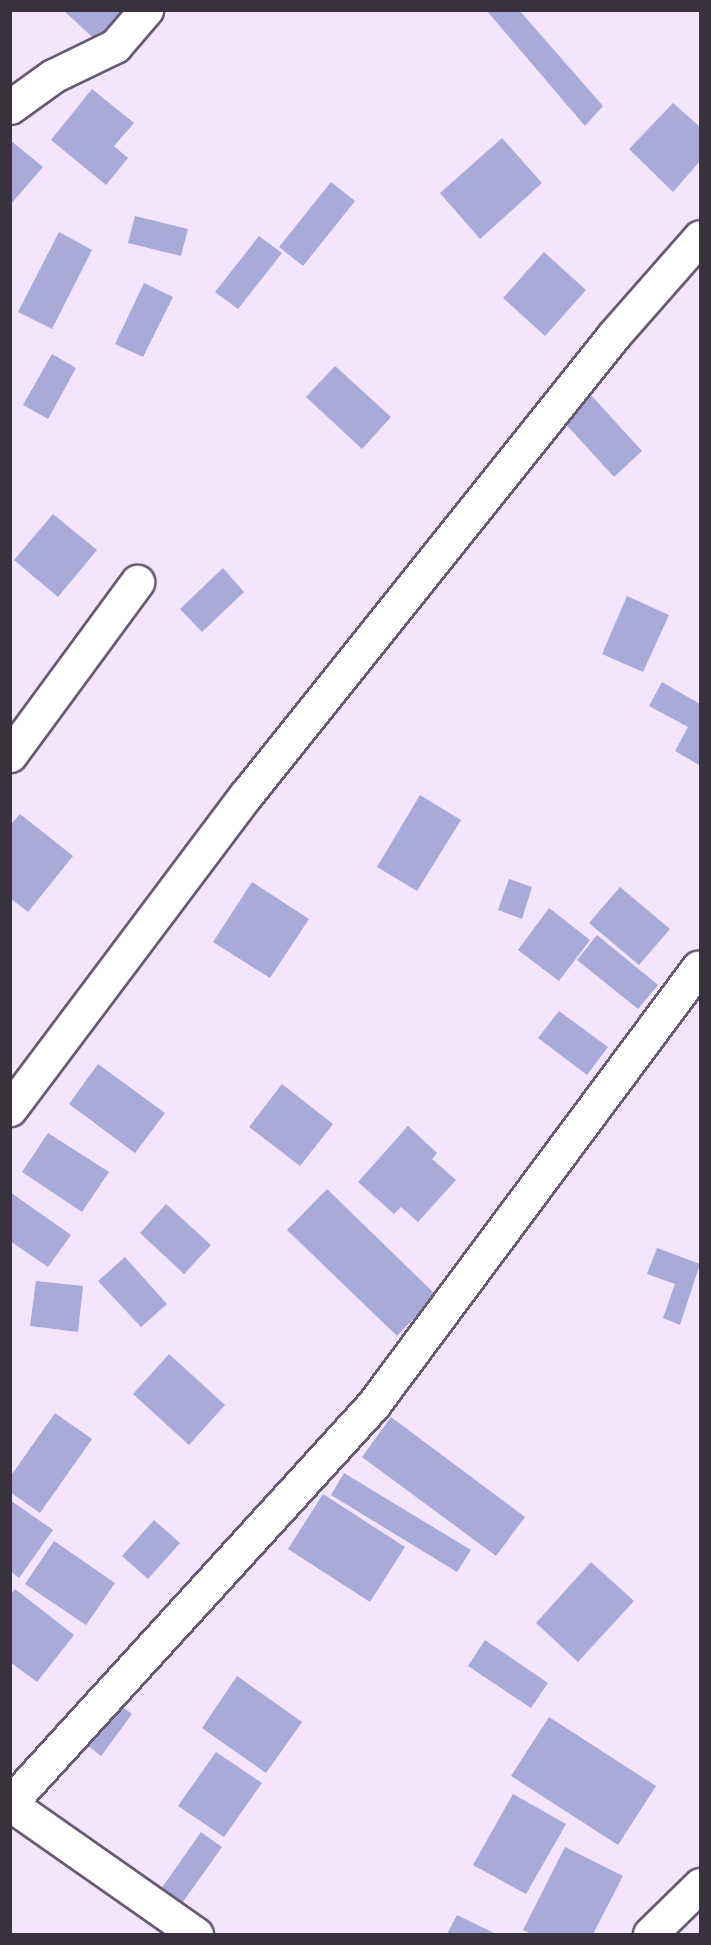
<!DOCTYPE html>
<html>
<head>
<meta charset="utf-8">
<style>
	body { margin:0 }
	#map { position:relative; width:711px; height:1945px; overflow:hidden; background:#f4e4fc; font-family:Barlow,sans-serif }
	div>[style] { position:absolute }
	.building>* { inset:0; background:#a8aad9 }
	.roads { filter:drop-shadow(2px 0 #6a5973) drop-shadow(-2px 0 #6a5973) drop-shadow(0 2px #6a5973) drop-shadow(0 -2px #6a5973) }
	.minor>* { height:33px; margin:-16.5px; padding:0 16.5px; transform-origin:16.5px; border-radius:16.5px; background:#fff }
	span { translate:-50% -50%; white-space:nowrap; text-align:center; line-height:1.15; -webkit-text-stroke:4.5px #f4e4fc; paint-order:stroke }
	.frame { position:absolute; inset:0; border:12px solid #39313d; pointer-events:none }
</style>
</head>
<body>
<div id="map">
	<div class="building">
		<i style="clip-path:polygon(63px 10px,130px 10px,100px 44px)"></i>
		<i style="clip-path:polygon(486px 10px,519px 10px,603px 106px,585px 126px)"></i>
		<i style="clip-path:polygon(92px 89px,134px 123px,114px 146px,128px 158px,106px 185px,51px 140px)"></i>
		<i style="clip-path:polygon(673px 103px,700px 127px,700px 161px,673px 192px,629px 149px)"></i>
		<i style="clip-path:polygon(502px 138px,542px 183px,480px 239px,440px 193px)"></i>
		<i style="clip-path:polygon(10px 140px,43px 167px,10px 205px)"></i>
		<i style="clip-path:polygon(331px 182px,355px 201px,303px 266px,279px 247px)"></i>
		<i style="clip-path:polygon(135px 216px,188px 229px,181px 256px,128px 243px)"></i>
		<i style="clip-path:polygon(59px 232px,92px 250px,52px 329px,18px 312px)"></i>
		<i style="clip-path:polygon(259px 236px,282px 253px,238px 309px,215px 292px)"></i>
		<i style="clip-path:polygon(544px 252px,586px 290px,545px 336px,503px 298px)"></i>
		<i style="clip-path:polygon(144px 283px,173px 297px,143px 357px,115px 344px)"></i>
		<i style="clip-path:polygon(52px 354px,76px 368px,48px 419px,23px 405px)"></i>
		<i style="clip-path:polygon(335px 366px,391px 417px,362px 449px,306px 397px)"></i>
		<i style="clip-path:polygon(590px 394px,642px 451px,614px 477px,562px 420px)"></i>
		<i style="clip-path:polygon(53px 514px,97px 550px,58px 597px,14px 560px)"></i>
		<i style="clip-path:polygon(223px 568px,244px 592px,202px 632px,180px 609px)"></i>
		<i style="clip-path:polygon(627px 596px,669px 615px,643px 672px,602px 654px)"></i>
		<i style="clip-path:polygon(662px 682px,700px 704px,699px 765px,675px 751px,688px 727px,649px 706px)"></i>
		<i style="clip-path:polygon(420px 795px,461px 820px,417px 891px,377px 867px)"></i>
		<i style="clip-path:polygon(20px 814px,73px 856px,28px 912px,10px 898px,10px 825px)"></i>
		<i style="clip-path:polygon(509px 879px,532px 887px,522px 919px,498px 910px)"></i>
		<i style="clip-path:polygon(252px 882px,309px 919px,270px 978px,213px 942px)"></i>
		<i style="clip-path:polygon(620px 887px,670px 929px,639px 965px,589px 923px)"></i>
		<i style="clip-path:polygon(549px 908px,590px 940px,559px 981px,518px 950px)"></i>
		<i style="clip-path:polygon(597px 935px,658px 985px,638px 1009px,577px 960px)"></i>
		<i style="clip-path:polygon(559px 1011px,608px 1047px,587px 1075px,538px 1038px)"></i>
		<i style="clip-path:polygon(98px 1064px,165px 1113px,135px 1153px,69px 1104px)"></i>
		<i style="clip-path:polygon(282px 1084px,333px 1124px,300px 1166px,249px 1127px)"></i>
		<i style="clip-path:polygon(408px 1126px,437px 1153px,432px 1159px,456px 1180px,418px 1222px,401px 1207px,394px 1214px,358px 1182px)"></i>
		<i style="clip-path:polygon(48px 1133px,109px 1172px,82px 1212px,22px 1172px)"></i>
		<i style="clip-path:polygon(327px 1189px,436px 1295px,397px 1336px,287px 1230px)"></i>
		<i style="clip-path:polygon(10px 1192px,71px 1235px,48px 1267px,10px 1241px)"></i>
		<i style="clip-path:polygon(166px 1204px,211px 1245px,184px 1274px,140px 1233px)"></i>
		<i style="clip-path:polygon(657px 1248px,700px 1264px,680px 1325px,663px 1318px,675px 1284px,647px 1274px)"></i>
		<i style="clip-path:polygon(125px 1257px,167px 1304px,141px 1327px,98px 1281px)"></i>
		<i style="clip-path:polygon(36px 1281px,83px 1286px,78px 1332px,30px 1326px)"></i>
		<i style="clip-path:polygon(169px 1354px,225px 1405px,189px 1445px,133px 1394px)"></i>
		<i style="clip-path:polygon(55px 1413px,92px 1439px,40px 1513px,10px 1492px,10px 1477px)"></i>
		<i style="clip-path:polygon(391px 1417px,525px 1517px,496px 1556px,362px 1457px)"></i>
		<i style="clip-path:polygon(344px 1473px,471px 1550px,457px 1572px,331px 1495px)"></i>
		<i style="clip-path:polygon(323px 1494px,405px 1547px,370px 1602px,288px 1549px)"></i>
		<i style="clip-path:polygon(10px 1500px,53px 1530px,19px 1578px,10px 1571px)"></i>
		<i style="clip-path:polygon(154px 1520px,180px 1543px,148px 1579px,122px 1556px)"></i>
		<i style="clip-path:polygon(54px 1541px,115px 1583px,86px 1625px,25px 1584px)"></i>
		<i style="clip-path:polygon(591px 1562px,634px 1601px,578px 1662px,536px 1623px)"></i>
		<i style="clip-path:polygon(15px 1589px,74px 1635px,37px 1682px,10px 1662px,10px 1595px)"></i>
		<i style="clip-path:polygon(485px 1640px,548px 1683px,531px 1708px,468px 1666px)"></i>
		<i style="clip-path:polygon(237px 1676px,302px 1722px,266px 1773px,202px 1728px)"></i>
		<i style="clip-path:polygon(114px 1701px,132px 1714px,101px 1756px,83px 1742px)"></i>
		<i style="clip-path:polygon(549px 1717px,656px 1786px,618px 1845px,511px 1776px)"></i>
		<i style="clip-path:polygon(216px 1752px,262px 1783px,224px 1837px,178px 1806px)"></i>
		<i style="clip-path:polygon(513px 1794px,566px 1824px,526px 1894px,473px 1865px)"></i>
		<i style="clip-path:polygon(201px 1832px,222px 1847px,180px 1906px,159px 1892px)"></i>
		<i style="clip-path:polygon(565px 1847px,623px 1876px,593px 1934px,531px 1934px,523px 1930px)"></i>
		<i style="clip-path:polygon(457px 1915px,496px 1934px,447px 1934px)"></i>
	</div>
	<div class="roads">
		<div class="minor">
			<i style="left:10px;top:107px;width:53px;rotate:-35.8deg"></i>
			<i style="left:53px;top:76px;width:69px;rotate:-25.8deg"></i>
			<i style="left:115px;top:46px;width:48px;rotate:-49.3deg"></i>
			<i style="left:10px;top:755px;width:215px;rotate:-53.7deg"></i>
			<i style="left:10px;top:1109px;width:393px;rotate:-53.1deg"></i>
			<i style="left:246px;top:795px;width:589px;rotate:-51.34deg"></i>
			<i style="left:614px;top:335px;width:130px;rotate:-48.7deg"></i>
			<i style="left:10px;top:1803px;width:539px;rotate:-47.63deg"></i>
			<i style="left:373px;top:1405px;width:545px;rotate:-53.36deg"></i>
			<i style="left:10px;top:1804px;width:227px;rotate:35deg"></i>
			<i style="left:650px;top:1934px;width:70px;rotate:-44.4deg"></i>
		</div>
	</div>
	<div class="frame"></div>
</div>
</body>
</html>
